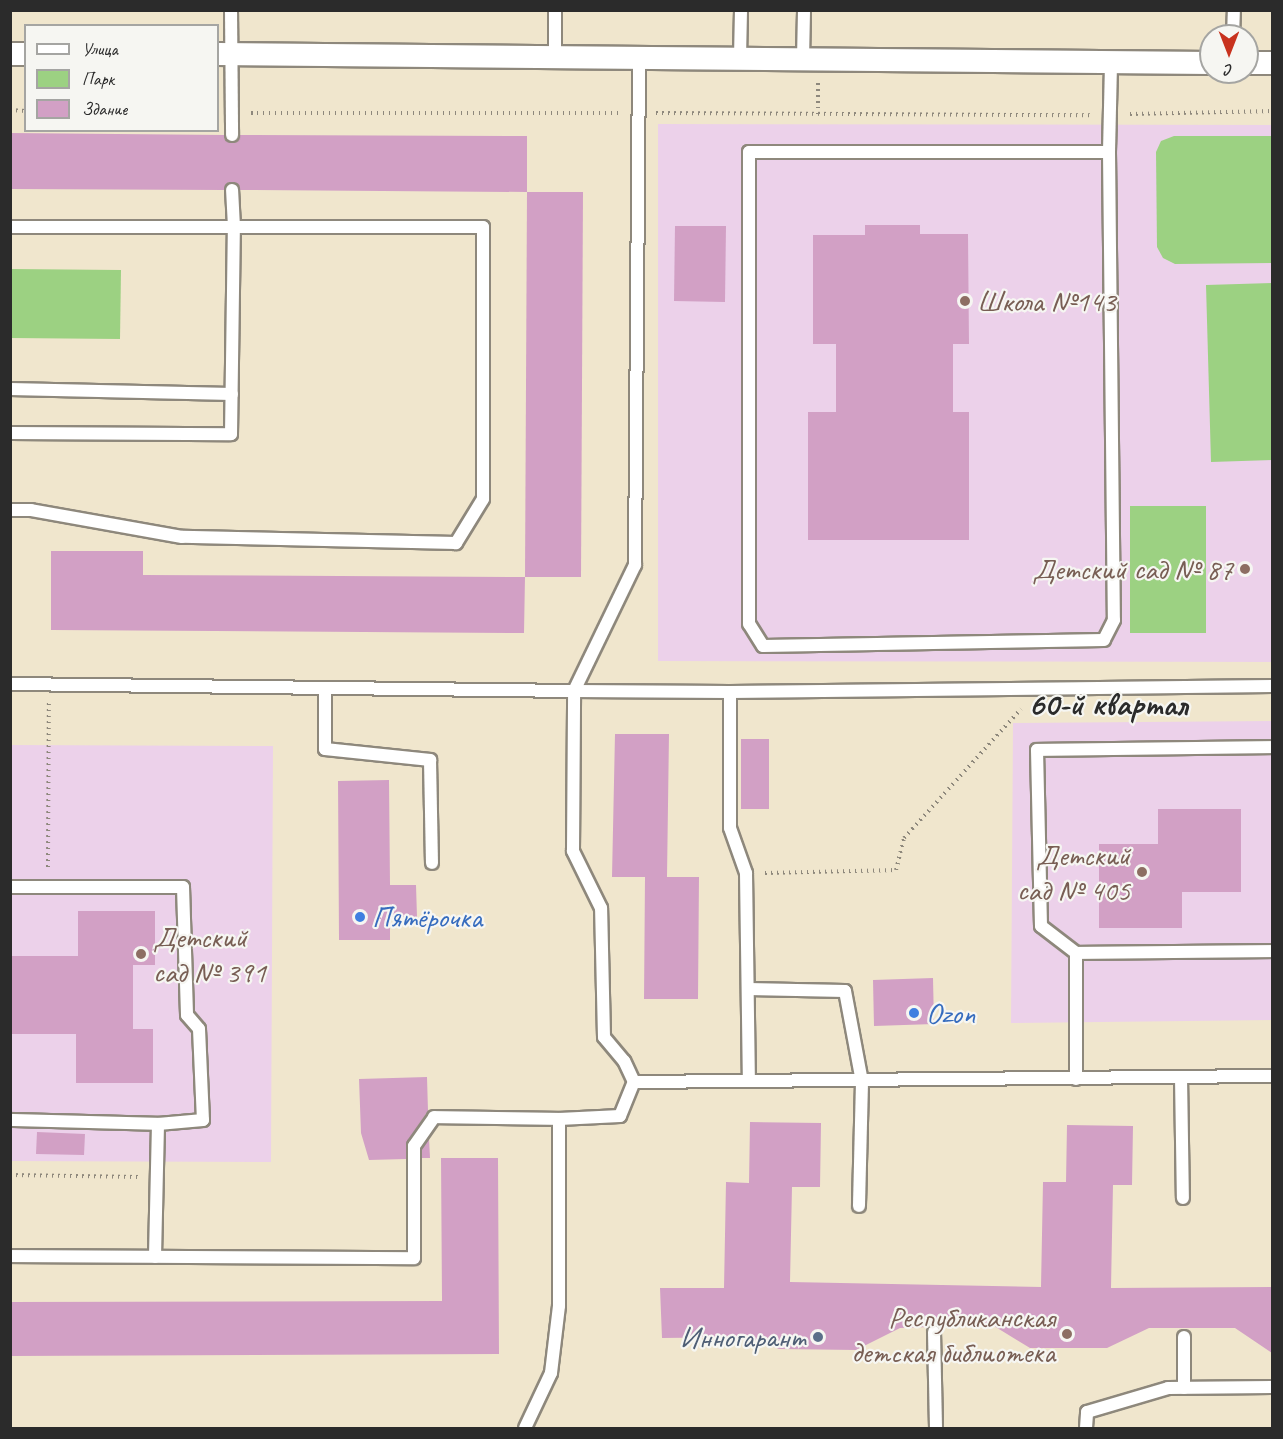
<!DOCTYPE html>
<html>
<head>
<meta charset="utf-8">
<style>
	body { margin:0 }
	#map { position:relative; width:1283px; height:1439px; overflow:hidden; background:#f0e6cd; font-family:Caveat,sans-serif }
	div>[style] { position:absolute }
	.built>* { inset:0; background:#ecd1ea }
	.green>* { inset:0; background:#9cd182 }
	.building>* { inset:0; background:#d2a0c5 }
	.path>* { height:4px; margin-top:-2px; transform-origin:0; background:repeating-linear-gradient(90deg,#8e887c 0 1.5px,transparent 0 6px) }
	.roads { filter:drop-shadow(2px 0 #8e887c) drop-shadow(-2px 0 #8e887c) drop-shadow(0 2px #8e887c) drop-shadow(0 -2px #8e887c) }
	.lane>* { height:12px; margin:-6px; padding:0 6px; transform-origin:6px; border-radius:6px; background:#fff }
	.street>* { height:22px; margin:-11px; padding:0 11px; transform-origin:11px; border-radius:11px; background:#fff }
	.dots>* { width:16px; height:16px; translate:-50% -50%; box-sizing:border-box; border:3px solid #f6f6f2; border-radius:50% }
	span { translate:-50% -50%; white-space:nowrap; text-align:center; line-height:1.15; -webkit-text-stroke:4.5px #f6f6f2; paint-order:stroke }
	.education-label { font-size:30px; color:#785e54 }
	.left { translate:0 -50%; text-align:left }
	.right { translate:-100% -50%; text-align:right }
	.shop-label { font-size:30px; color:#366cbe }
	.service-label { font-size:30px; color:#4e5e75 }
	.quarter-label { font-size:33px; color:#2b2b2b; font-weight:700 }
	.frame { position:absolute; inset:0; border:12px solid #2b2b2b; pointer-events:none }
	.legend { position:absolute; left:24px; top:24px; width:195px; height:108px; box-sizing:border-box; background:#f6f6f2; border:2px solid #a5a5a2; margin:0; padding:8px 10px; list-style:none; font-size:18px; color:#2b2b2b }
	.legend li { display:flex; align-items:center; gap:12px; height:30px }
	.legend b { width:30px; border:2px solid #a5a5a2 }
	.north { position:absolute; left:1199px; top:24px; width:60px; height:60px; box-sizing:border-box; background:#f6f6f2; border:2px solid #a5a5a2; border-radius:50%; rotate:180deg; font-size:16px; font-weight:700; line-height:24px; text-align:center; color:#2b2b2b }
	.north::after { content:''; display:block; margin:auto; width:21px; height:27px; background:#c8321e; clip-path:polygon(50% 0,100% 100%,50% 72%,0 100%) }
</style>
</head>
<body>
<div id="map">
	<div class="built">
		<i style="clip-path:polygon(658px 124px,1272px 125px,1272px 662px,658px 661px)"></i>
		<i style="clip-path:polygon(1272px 721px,1272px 1020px,1011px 1023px,1013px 723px)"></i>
		<i style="clip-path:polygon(11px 745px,273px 746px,271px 1162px,11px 1161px)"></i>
	</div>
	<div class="green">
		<i style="clip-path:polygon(1174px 136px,1272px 136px,1272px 263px,1175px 264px,1163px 258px,1157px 247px,1156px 152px,1161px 141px)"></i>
		<i style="clip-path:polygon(11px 269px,121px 270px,120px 339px,11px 338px)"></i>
		<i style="clip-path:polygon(1272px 283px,1272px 460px,1211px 462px,1206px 285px)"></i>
		<i style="clip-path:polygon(1130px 506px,1206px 506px,1206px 633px,1130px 633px)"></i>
	</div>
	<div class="building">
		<i style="clip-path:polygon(10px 133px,224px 135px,225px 140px,231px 143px,237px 142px,240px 135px,527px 136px,527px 192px,240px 190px,239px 185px,232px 182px,227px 183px,224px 190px,10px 189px)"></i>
		<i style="clip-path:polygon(527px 192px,583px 192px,581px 577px,525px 577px)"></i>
		<i style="clip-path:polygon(865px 225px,920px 225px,920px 234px,968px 234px,969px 344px,953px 344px,953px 412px,969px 412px,969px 540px,808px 540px,808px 412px,836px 412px,836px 344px,813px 344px,813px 235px,865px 235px)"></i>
		<i style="clip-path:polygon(675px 226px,726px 226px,725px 302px,674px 301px)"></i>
		<i style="clip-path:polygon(51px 551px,143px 551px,143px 575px,525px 577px,524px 633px,51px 630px)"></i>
		<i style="clip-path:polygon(615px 734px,669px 734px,667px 877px,699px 877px,698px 999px,644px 999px,645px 877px,612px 877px)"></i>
		<i style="clip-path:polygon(741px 739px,769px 739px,769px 809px,741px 809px)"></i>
		<i style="clip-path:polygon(389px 780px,390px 885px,416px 885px,417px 917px,390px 917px,390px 940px,339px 940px,338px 781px)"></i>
		<i style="clip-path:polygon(1158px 809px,1241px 809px,1241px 892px,1182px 892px,1182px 928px,1099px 928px,1099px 844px,1158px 844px)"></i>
		<i style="clip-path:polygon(78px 911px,155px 911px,155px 965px,133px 965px,133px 1029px,153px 1029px,153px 1083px,76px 1083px,76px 1034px,10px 1034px,10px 956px,78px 956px)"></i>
		<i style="clip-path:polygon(933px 978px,934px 1024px,874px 1026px,873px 980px)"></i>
		<i style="clip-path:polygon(427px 1077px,428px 1111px,407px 1142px,406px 1159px,369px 1160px,361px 1133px,359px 1079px)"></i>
		<i style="clip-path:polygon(750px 1122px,821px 1123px,820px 1187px,792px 1187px,790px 1282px,1041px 1287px,1043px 1182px,1066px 1182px,1067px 1125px,1133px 1126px,1132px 1185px,1113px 1185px,1111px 1288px,1272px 1287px,1272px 1353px,1235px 1328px,1149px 1328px,1107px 1348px,1030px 1348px,994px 1326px,940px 1327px,934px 1324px,928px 1327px,900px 1328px,856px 1350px,779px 1349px,746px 1337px,662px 1338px,660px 1288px,724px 1288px,726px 1182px,749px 1183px)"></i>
		<i style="clip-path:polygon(37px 1132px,85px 1134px,84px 1155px,36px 1154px)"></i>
		<i style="clip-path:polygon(429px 1138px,430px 1158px,422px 1158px,422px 1149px)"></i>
		<i style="clip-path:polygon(441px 1158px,498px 1158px,499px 1354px,10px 1356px,10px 1302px,442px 1301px)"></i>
	</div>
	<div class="path">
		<i style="left:818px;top:83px;width:32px;rotate:90deg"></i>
		<i style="left:10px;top:110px;width:16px;rotate:4deg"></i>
		<i style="left:251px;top:113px;width:368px"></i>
		<i style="left:656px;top:113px;width:434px;rotate:0.3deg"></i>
		<i style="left:1130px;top:114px;width:142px;rotate:-1.2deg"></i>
		<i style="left:48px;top:867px;width:164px;rotate:-89.7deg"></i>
		<i style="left:765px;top:873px;width:131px;rotate:-1.3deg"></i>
		<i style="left:896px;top:870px;width:33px;rotate:-76deg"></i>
		<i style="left:904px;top:838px;width:174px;rotate:-47.8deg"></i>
		<i style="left:10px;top:1175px;width:129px;rotate:0.9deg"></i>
	</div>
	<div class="roads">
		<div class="lane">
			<i style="left:231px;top:10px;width:125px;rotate:89.5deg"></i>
			<i style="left:1233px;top:36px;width:26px;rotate:-88deg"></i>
			<i style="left:555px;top:57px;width:47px;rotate:-90deg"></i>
			<i style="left:740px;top:58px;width:48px;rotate:-88.8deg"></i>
			<i style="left:803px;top:59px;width:49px;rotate:-88.8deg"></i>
			<i style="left:1109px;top:152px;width:468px;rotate:89.4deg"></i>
			<i style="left:1114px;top:620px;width:22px;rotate:117deg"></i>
			<i style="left:1104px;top:640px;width:341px;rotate:179deg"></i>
			<i style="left:763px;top:646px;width:26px;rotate:-122deg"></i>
			<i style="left:749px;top:624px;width:472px;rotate:-90deg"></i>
			<i style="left:749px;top:152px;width:360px"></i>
			<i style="left:1109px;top:152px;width:91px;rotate:-88.7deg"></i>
			<i style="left:10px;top:227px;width:473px"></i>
			<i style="left:483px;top:227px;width:272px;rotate:90deg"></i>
			<i style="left:483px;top:499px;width:52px;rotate:121.5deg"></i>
			<i style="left:456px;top:543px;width:274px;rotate:-178.7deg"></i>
			<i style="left:182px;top:537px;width:153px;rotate:-169.9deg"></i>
			<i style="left:31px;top:510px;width:21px;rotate:180deg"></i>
			<i style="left:10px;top:389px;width:222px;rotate:1.3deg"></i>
			<i style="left:10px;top:433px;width:221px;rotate:0.3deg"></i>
			<i style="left:231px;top:434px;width:207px;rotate:-89.2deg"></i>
			<i style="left:234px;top:227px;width:37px;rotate:-93deg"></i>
			<i style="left:10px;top:684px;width:564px;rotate:0.71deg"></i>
			<i style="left:574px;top:691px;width:140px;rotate:-64.2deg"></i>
			<i style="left:635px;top:565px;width:507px;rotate:-89.55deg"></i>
			<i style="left:325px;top:688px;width:61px;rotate:90deg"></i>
			<i style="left:325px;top:749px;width:106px;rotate:6deg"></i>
			<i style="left:430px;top:760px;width:103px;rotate:88.9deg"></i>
			<i style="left:730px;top:692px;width:136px;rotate:90deg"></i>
			<i style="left:730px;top:828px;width:48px;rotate:70.4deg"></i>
			<i style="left:746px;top:873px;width:208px;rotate:89.2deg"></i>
			<i style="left:1272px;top:747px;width:235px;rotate:179.3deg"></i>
			<i style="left:1037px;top:750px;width:176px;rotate:88.7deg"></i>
			<i style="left:1041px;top:926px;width:44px;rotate:37.6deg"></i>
			<i style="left:1076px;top:953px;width:196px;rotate:-0.6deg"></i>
			<i style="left:10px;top:887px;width:173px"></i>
			<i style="left:183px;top:887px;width:128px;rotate:88.2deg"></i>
			<i style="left:187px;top:1015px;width:18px;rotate:49deg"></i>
			<i style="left:199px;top:1029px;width:91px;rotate:87.5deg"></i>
			<i style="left:203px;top:1120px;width:45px;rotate:174.9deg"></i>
			<i style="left:158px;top:1124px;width:133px;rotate:91.3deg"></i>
			<i style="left:1076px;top:953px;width:126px;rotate:90deg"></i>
			<i style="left:748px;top:989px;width:97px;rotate:1.2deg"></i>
			<i style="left:845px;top:991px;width:93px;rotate:79.4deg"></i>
			<i style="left:862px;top:1082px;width:124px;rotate:91.4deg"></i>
			<i style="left:1181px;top:1077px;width:121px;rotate:89.1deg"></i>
			<i style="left:634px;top:1082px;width:23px;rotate:-115deg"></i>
			<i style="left:624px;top:1061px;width:31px;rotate:-130deg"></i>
			<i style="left:604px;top:1037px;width:129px;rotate:-91.3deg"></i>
			<i style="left:601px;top:908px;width:64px;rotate:-116.2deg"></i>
			<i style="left:573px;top:851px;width:160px;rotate:-89.6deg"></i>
			<i style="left:574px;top:691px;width:156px;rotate:0.4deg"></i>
			<i style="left:730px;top:692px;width:542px;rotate:-0.63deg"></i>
			<i style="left:10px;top:1120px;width:148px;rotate:1.5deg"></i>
			<i style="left:10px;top:1256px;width:404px;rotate:0.3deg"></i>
			<i style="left:414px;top:1258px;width:112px;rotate:-90deg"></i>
			<i style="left:414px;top:1146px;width:35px;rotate:-55deg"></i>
			<i style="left:434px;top:1117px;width:125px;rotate:0.9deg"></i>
			<i style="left:934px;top:1332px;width:96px;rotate:88.8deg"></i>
			<i style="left:1184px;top:1337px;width:51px;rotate:90deg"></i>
			<i style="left:525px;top:1428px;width:61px;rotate:-64.7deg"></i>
			<i style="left:551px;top:1373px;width:67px;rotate:-83.2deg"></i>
			<i style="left:559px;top:1306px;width:187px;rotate:-90deg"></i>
			<i style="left:559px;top:1119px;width:61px;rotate:-2.8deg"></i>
			<i style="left:620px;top:1116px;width:37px;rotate:-68deg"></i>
			<i style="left:634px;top:1082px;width:638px;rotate:-0.54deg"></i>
			<i style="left:1086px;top:1428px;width:16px;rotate:-86deg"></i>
			<i style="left:1087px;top:1412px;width:84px;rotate:-16.5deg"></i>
			<i style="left:1168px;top:1388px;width:104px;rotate:-0.6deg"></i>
		</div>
		<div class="street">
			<i style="left:10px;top:54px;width:16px"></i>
			<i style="left:218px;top:54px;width:993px;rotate:0.52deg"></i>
			<i style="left:1247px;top:63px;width:25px"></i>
		</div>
	</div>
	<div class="dots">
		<i style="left:965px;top:301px;background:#8d6e63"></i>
		<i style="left:1245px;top:569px;background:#8d6e63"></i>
		<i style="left:1142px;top:872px;background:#8d6e63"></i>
		<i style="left:360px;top:917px;background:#3f7fe0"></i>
		<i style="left:141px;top:954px;background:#8d6e63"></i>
		<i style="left:914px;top:1013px;background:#3f7fe0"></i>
		<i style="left:1067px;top:1334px;background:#8d6e63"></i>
		<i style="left:818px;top:1337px;background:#5c6f8a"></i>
	</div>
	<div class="education-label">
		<span class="left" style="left:977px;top:301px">Школа №143</span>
		<span class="right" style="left:1233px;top:569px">Детский сад № 87</span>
		<span class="right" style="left:1130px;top:872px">Детский<br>сад № 405</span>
		<span class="left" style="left:153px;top:954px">Детский<br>сад № 391</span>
		<span class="right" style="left:1055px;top:1334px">Республиканская<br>детская библиотека</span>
	</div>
	<div class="shop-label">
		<span class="left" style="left:372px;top:917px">Пятёрочка</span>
		<span class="left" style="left:926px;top:1013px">Ozon</span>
	</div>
	<div class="service-label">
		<span class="right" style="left:806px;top:1337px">Инногарант</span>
	</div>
	<div class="quarter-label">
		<span style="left:1108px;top:705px">60-й квартал</span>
	</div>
	<div class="frame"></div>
	<ul class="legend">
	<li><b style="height:8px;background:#fff"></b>Улица</li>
	<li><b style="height:16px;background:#9cd182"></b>Парк</li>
	<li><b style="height:16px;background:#d2a0c5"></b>Здание</li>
	</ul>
	<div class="north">С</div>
</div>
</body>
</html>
